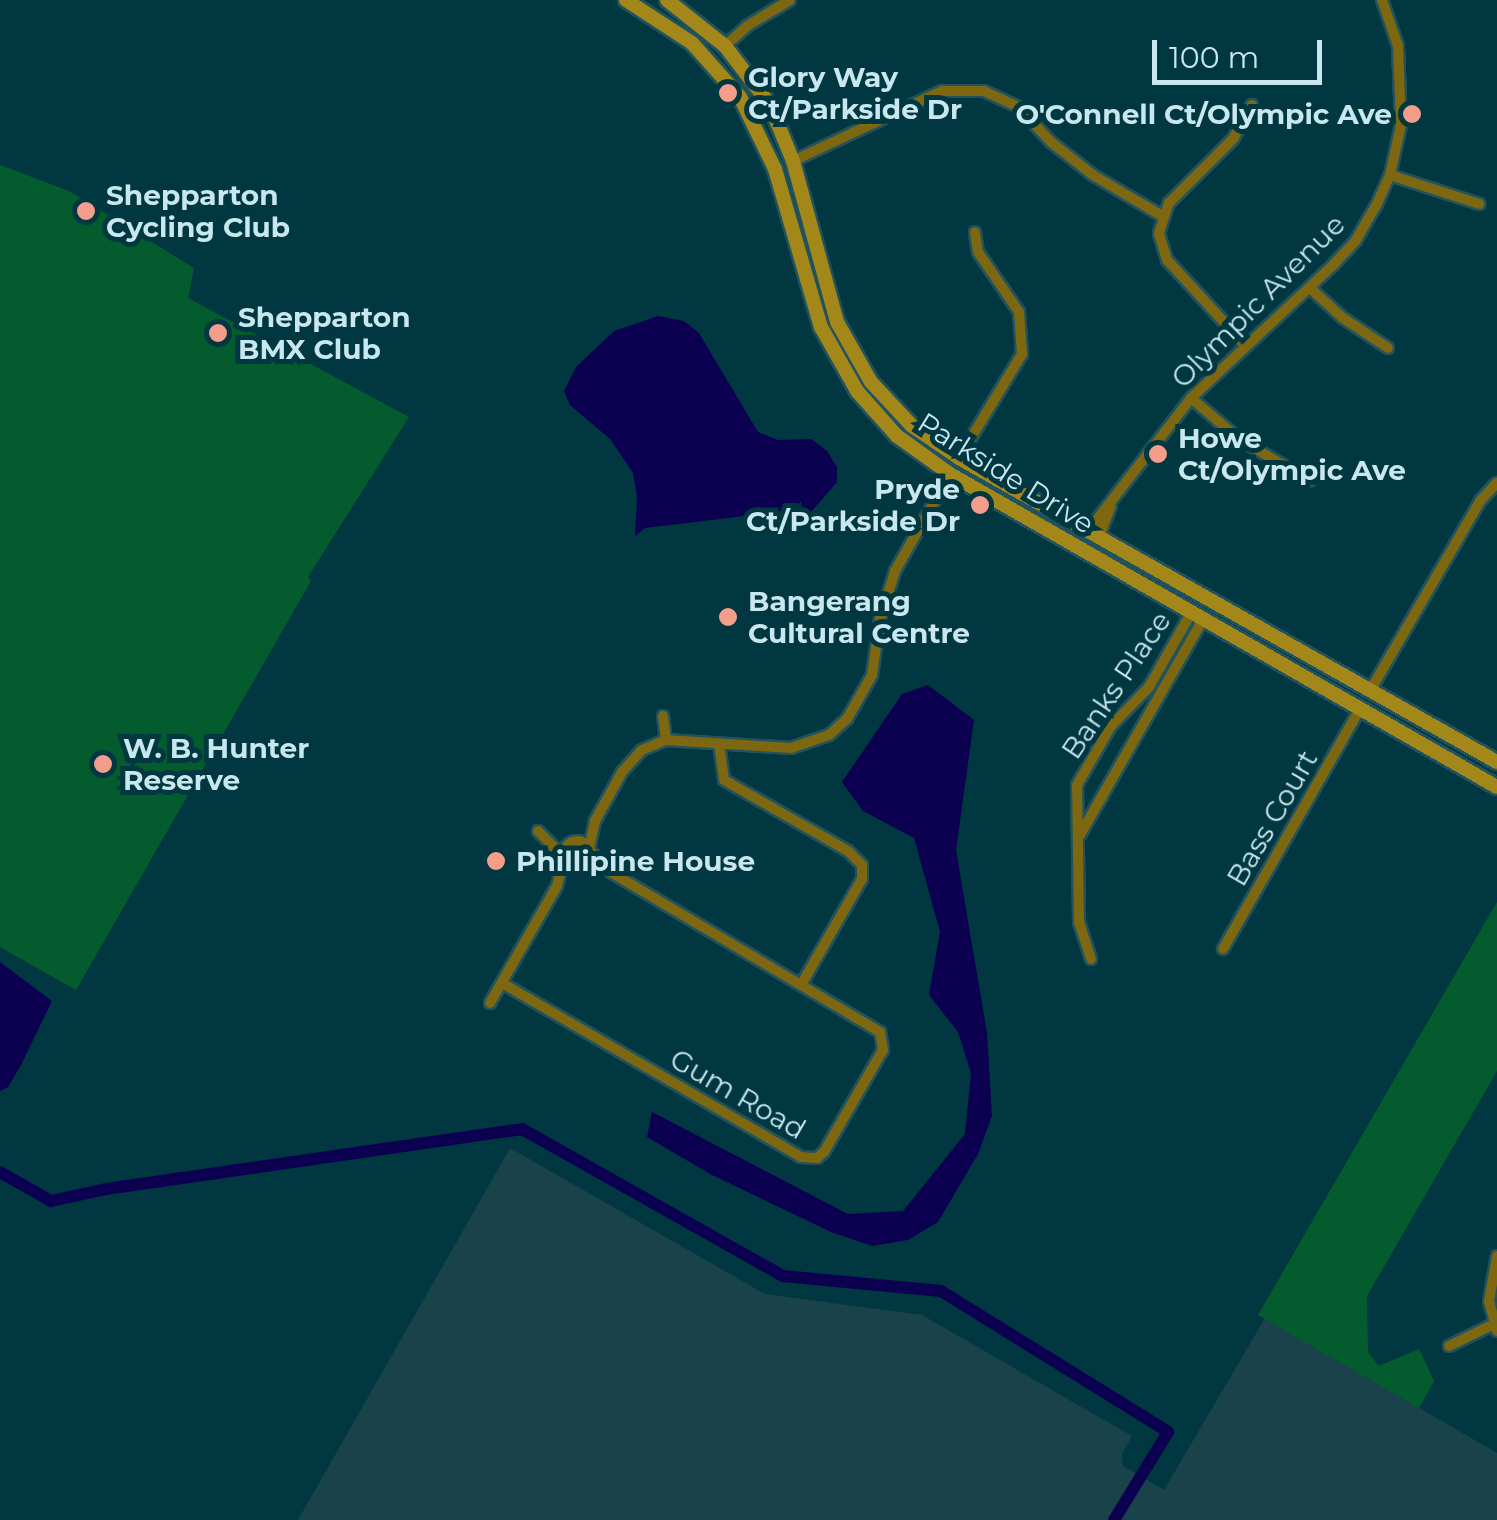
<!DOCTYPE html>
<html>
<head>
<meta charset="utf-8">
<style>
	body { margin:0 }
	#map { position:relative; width:1497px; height:1520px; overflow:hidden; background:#003741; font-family:Montserrat,sans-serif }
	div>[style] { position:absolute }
	.built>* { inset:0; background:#19424a }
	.green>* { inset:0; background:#045c2e }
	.water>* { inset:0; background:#0c0051 }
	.canal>* { height:12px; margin:-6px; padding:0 6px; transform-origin:6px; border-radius:6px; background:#0c0051 }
	.roads { filter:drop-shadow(2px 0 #20535d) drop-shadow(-2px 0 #20535d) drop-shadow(0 2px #20535d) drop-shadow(0 -2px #20535d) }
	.street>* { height:10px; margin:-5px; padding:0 5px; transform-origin:5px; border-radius:5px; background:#7e6711 }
	.street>.ring { margin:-5px; padding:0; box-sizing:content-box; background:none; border:10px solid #7e6711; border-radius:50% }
	.secondary>* { height:14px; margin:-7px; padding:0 7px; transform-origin:7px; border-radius:7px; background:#a48719 }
	.dots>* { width:28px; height:28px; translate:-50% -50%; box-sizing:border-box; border:5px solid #003741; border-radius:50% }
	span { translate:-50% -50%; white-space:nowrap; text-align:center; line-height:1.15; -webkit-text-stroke:10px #003741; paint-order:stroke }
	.poi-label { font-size:28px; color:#c8e7ee; font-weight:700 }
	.left { translate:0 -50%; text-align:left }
	.right { translate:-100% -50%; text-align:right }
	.street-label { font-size:28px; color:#c8e7ee }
	.scale { position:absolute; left:1152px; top:40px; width:170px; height:45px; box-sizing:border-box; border:5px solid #c8e7ee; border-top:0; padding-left:12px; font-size:30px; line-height:35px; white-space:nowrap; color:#c8e7ee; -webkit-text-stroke:8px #003741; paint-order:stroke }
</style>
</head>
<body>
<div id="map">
	<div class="built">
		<i style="clip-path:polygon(510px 1148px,765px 1294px,922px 1315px,1132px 1436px,1122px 1454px,1123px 1466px,1164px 1490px,1265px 1318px,1497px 1453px,1497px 1520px,298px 1520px)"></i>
	</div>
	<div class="green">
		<i style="clip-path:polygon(0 165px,69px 191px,194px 268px,188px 298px,409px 417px,308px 577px,311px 581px,76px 990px,0 947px)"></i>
		<i style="clip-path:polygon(1497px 902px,1497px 1071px,1367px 1296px,1368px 1352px,1379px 1366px,1419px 1349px,1434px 1381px,1419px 1408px,1258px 1315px)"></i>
	</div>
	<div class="water">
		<i style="clip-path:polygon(658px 316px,684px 321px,699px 333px,758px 432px,778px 440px,811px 439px,827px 451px,837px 467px,837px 482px,798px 527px,789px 530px,745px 516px,645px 528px,635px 536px,637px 497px,633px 473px,610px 439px,570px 405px,564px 391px,576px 367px,614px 331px)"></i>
		<i style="clip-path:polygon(928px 685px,974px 720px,956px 850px,987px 1033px,992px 1116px,978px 1154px,938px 1222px,908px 1240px,872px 1246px,831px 1232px,710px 1174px,647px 1137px,652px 1112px,848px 1214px,903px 1211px,965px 1134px,971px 1073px,958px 1032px,929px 995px,940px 932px,914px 838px,863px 811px,842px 782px,902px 694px)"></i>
		<i style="clip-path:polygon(0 962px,52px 1001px,21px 1065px,8px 1087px,0 1091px)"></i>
	</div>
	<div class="canal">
		<i style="left:0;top:1172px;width:59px;rotate:29.6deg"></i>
		<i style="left:51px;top:1201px;width:56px;rotate:-12.3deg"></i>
		<i style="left:106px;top:1189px;width:420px;rotate:-8.2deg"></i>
		<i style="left:522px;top:1129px;width:300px;rotate:29.4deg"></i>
		<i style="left:783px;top:1276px;width:159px;rotate:5.4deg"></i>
		<i style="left:941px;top:1291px;width:267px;rotate:31.8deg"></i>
		<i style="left:1168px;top:1432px;width:103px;rotate:121.5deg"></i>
	</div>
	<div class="roads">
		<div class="street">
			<i style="left:725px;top:46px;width:30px;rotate:-42deg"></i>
			<i style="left:747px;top:26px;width:50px;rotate:-31.2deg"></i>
			<i style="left:793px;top:161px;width:165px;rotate:-25.2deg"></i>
			<i style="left:942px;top:91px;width:42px"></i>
			<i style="left:984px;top:91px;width:38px;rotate:25deg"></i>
			<i style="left:1018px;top:107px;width:48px;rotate:46.7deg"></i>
			<i style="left:1051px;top:142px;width:53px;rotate:38.2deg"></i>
			<i style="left:1093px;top:175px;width:80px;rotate:30.7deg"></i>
			<i style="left:1390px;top:175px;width:94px;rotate:18deg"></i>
			<i style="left:1310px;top:288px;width:45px;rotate:42.3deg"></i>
			<i style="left:1343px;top:318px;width:54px;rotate:33.7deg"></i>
			<i style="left:1245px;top:345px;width:115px;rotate:-132.5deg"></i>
			<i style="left:1167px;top:260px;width:28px;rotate:-107deg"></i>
			<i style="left:1159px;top:233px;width:32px;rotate:-72deg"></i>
			<i style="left:1169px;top:203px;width:91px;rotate:-45deg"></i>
			<i style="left:1233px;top:139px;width:39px;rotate:-61deg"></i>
			<i style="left:1191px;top:398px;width:63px;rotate:40.5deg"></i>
			<i style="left:1239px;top:439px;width:82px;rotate:30.6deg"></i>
			<i style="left:959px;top:458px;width:122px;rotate:-58.8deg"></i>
			<i style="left:1022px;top:354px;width:42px;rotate:-94.1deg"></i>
			<i style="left:1019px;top:312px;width:73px;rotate:-124.3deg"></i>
			<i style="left:978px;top:252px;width:20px;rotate:-99deg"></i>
			<i style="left:1088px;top:531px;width:168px;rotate:-52.2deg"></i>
			<i style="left:1191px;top:398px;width:196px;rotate:-43.1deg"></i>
			<i style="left:1334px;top:264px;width:33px;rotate:-47deg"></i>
			<i style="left:1356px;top:240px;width:39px;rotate:-60deg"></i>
			<i style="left:1376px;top:206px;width:34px;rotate:-66deg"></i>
			<i style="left:1390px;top:175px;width:51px;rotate:-77.6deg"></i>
			<i style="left:1401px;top:125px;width:79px;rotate:-92.2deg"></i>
			<i style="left:1398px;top:46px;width:49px;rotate:-109.2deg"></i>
			<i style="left:1099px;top:537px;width:33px;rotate:-69deg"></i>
			<i style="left:1370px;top:691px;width:220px;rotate:-59.9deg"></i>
			<i style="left:1480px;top:501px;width:25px;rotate:-47deg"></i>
			<i style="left:663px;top:716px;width:24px;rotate:83deg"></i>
			<i style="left:719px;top:744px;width:36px;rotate:82deg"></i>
			<i style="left:724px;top:780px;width:143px;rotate:29.8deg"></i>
			<i style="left:848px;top:851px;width:20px;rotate:45deg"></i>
			<i style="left:862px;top:865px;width:14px;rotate:90deg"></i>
			<i style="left:862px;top:879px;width:122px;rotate:119.9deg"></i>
			<i style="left:538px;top:831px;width:37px;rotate:45deg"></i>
			<i style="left:1080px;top:835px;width:249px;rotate:-60.3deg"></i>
			<i class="ring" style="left:564px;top:841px;width:16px;height:16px"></i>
			<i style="left:589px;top:849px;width:29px;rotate:-78deg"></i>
			<i style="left:595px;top:821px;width:56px;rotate:-61.1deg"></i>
			<i style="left:622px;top:772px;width:30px;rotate:-48deg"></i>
			<i style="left:642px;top:750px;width:26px;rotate:-23deg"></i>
			<i style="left:666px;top:740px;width:125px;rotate:3.7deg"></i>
			<i style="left:791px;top:748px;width:40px;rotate:-18.9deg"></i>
			<i style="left:829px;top:735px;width:24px;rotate:-42deg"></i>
			<i style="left:847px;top:719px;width:51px;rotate:-60.4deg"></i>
			<i style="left:872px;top:675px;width:57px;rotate:-81.9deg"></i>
			<i style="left:880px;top:619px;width:50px;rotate:-72.6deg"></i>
			<i style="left:895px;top:571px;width:112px;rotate:-60.4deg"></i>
			<i style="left:1223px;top:949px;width:276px;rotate:-60.3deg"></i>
			<i style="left:1091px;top:959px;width:38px;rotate:-108deg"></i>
			<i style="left:1079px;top:923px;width:138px;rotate:-90.8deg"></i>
			<i style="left:1077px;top:785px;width:68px;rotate:-60deg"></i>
			<i style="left:1111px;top:726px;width:54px;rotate:-45.7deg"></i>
			<i style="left:1149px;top:687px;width:85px;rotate:-60.4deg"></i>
			<i style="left:502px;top:983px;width:346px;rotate:30.2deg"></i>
			<i style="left:801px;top:1157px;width:16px;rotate:4deg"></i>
			<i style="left:817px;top:1158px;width:9px;rotate:-41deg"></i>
			<i style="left:824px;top:1152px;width:118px;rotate:-60deg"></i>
			<i style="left:883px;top:1050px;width:18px;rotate:-99deg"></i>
			<i style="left:880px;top:1032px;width:312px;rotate:-149.3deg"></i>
			<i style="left:612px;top:873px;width:31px;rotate:-135deg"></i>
			<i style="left:490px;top:1003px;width:135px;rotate:-60.2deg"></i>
			<i style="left:557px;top:886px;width:29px;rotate:-76deg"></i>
			<i style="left:1497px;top:1256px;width:46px;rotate:100.1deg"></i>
			<i style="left:1489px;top:1301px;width:31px;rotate:75deg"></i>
			<i style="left:1449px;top:1346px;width:50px;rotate:-26.1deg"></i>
		</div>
		<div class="secondary">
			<i style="left:626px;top:0;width:79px;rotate:33.1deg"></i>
			<i style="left:692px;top:43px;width:72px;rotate:48.4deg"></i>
			<i style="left:740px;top:97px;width:80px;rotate:64.1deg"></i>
			<i style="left:775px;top:169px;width:165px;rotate:73.8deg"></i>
			<i style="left:821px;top:327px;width:73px;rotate:60.6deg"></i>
			<i style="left:857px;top:391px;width:60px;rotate:48.4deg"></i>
			<i style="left:897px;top:436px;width:65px;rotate:35.6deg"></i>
			<i style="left:950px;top:474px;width:630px;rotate:29.78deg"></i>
			<i style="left:667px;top:0;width:74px;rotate:38.4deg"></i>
			<i style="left:725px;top:46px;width:74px;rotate:52.7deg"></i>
			<i style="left:770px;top:105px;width:61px;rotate:67.7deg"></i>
			<i style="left:793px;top:161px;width:167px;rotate:74.7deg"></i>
			<i style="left:837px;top:322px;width:69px;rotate:60.5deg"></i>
			<i style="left:871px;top:382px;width:60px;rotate:47deg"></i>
			<i style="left:912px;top:426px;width:57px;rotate:34.2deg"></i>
			<i style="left:959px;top:458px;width:618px;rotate:29.47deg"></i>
		</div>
	</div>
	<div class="dots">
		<i style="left:728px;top:93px;background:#f49d8b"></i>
		<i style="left:1412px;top:114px;background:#f49d8b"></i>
		<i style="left:86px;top:211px;background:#f49d8b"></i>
		<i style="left:218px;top:333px;background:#f49d8b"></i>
		<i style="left:1158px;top:454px;background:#f49d8b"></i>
		<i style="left:980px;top:505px;background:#f49d8b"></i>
		<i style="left:728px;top:617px;background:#f49d8b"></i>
		<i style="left:103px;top:764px;background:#f49d8b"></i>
		<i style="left:496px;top:861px;background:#f49d8b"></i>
	</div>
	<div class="poi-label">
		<span class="left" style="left:748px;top:93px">Glory Way<br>Ct/Parkside Dr</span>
		<span class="right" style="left:1392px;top:114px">O'Connell Ct/Olympic Ave</span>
		<span class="left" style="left:106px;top:211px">Shepparton<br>Cycling Club</span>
		<span class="left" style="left:238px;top:333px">Shepparton<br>BMX Club</span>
		<span class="left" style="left:1178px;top:454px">Howe<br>Ct/Olympic Ave</span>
		<span class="right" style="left:960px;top:505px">Pryde<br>Ct/Parkside Dr</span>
		<span class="left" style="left:748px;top:617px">Bangerang<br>Cultural Centre</span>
		<span class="left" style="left:123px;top:764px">W. B. Hunter<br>Reserve</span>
		<span class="left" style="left:516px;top:861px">Phillipine House</span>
	</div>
	<div class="street-label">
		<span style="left:1258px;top:301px;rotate:-45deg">Olympic Avenue</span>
		<span style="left:1006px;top:473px;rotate:32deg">Parkside Drive</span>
		<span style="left:1116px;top:685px;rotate:-56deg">Banks Place</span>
		<span style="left:1272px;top:818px;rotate:-60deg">Bass Court</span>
		<span style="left:738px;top:1094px;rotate:30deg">Gum Road</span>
	</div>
	<div class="scale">100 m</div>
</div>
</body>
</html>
